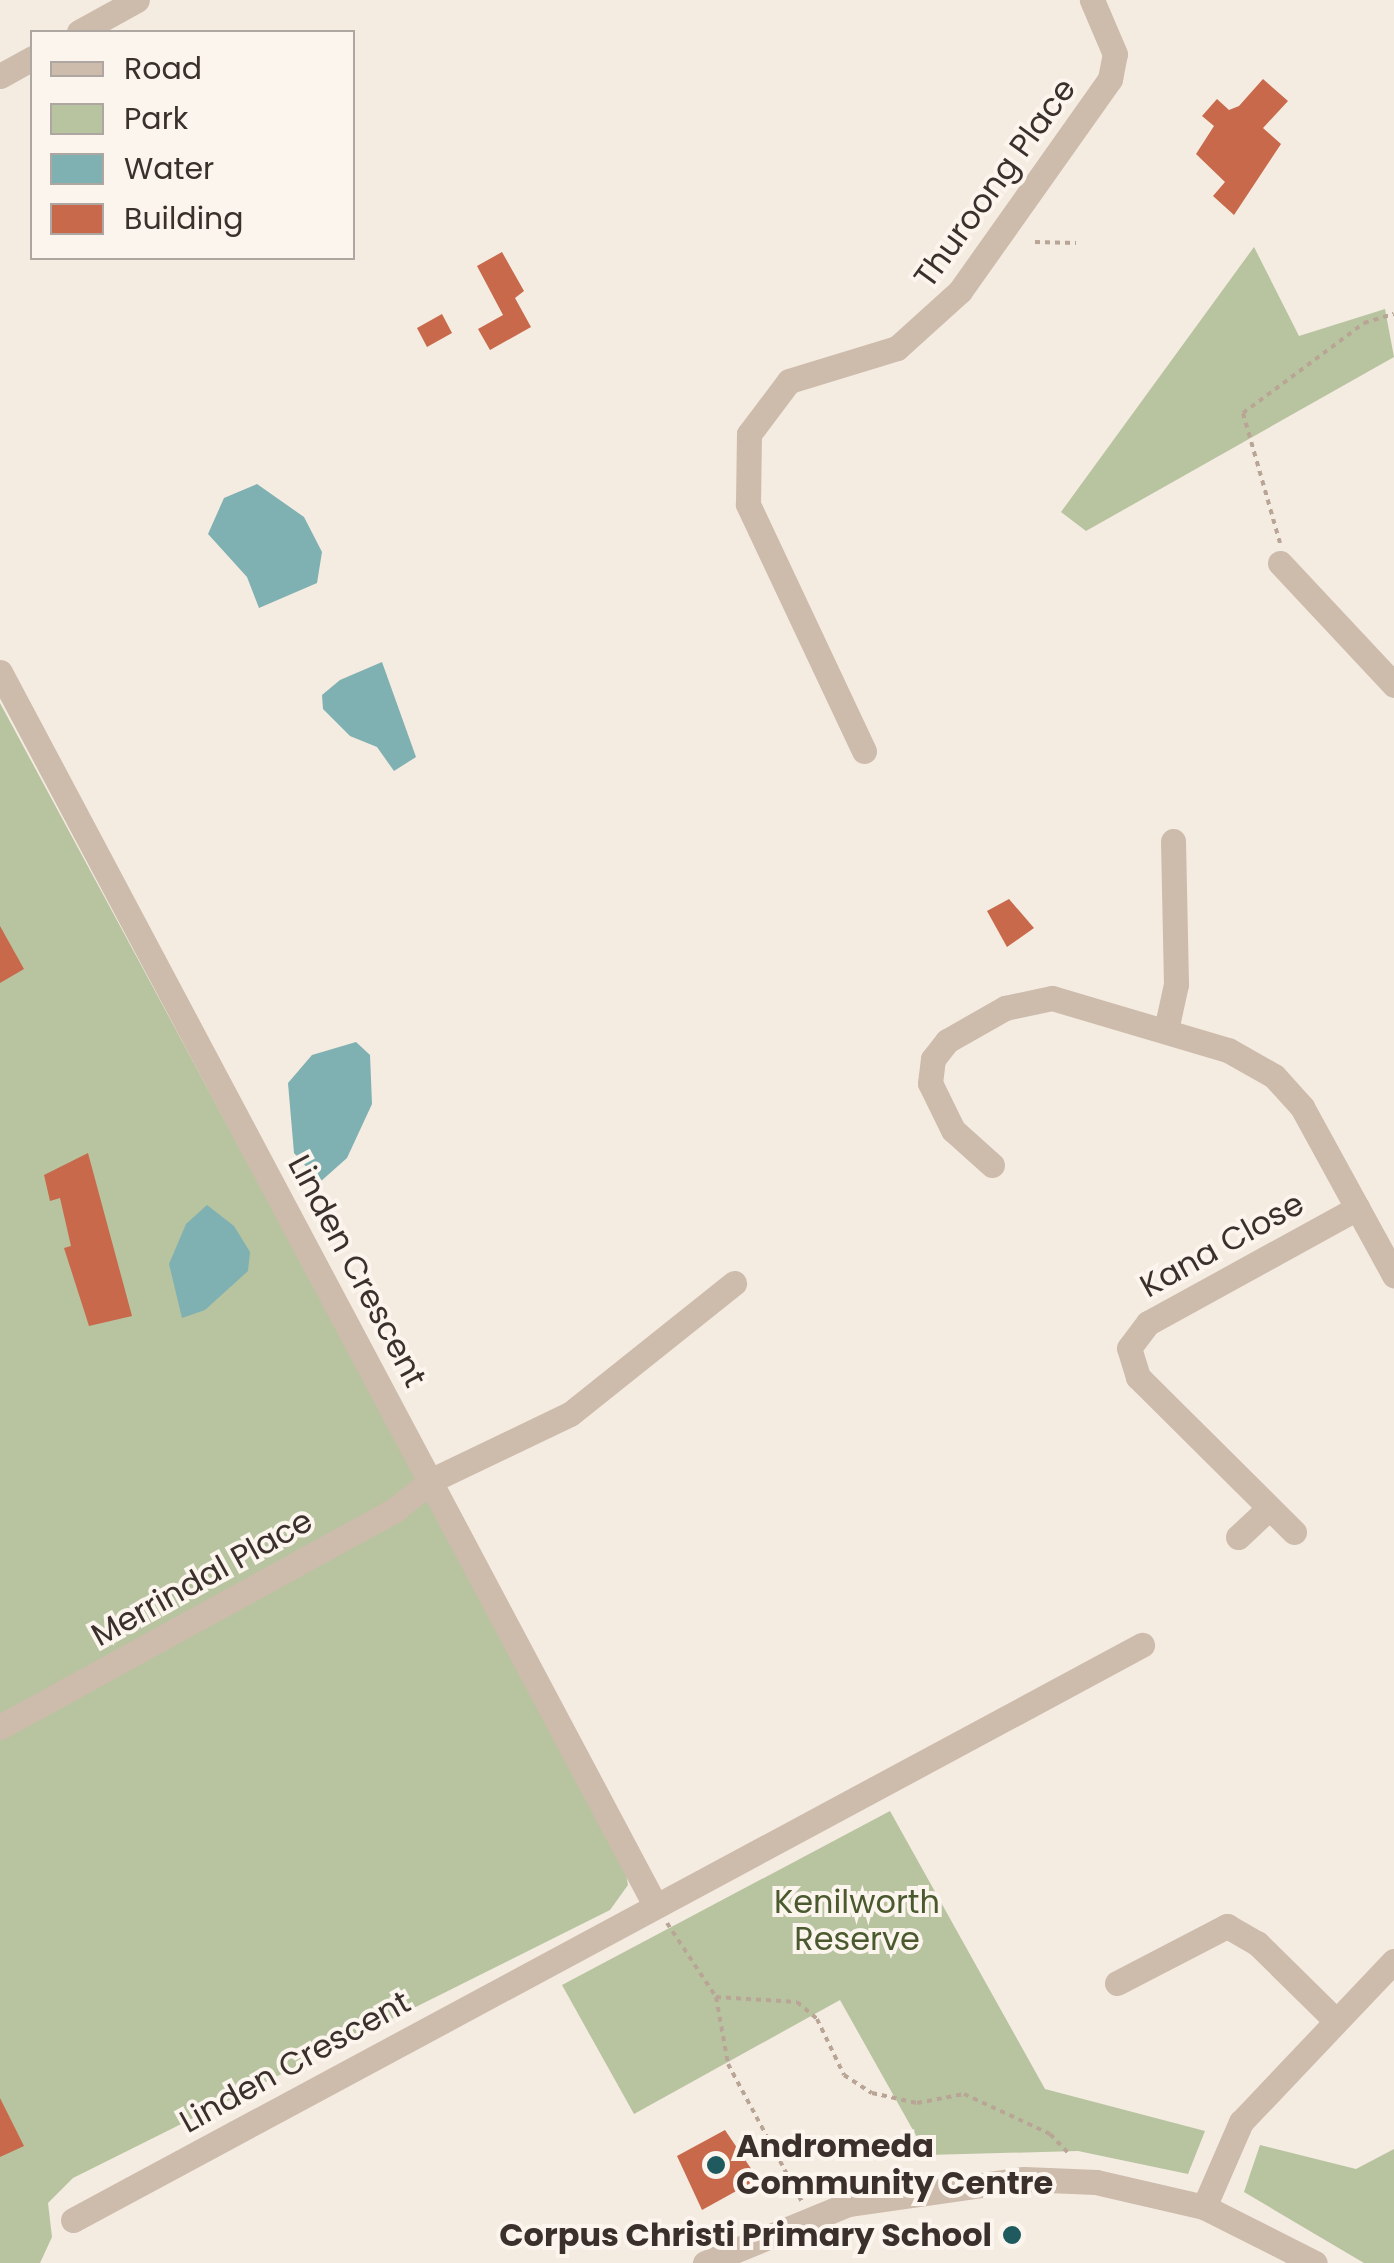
<!DOCTYPE html>
<html>
<head>
<meta charset="utf-8">
<style>
	body { margin:0 }
	#map { position:relative; width:1394px; height:2263px; overflow:hidden; background:#f4ebe1; font-family:Poppins,sans-serif }
	div>[style] { position:absolute }
	.green>* { inset:0; background:#b8c4a0 }
	.water>* { inset:0; background:#7fb0b2 }
	.building>* { inset:0; background:#c8694b }
	.path>* { height:4px; margin-top:-2px; transform-origin:0; background:repeating-linear-gradient(90deg,#b9a596 0 5px,transparent 0 10px) }
	.minor>* { height:25px; margin:-12.5px; padding:0 12.5px; transform-origin:12.5px; border-radius:12.5px; background:#cdbbac }
	.dots>* { width:28px; height:28px; translate:-50% -50%; box-sizing:border-box; border:5px solid #fbf5ee; border-radius:50% }
	span { translate:-50% -50%; white-space:nowrap; text-align:center; line-height:1.15; -webkit-text-stroke:8px #fbf5ee; paint-order:stroke }
	.street-label { font-size:32px; color:#3b302b }
	.park-label { font-size:32px; color:#4a5a2e }
	.poi-label { font-size:32px; color:#3b302b; font-weight:700 }
	.left { translate:0 -50%; text-align:left }
	.right { translate:-100% -50%; text-align:right }
	.legend { position:absolute; left:30px; top:30px; width:325px; height:230px; box-sizing:border-box; background:#fbf5ee; border:2px solid #aea6a0; margin:0; padding:12px 18px; list-style:none; font-size:30px; color:#3b302b }
	.legend li { display:flex; align-items:center; gap:20px; height:50px }
	.legend b { width:50px; border:2px solid #aea6a0 }
</style>
</head>
<body>
<div id="map">
	<div class="green">
		<i style="clip-path:polygon(1254px 247px,1299px 336px,1385px 309px,1394px 357px,1086px 531px,1061px 512px)"></i>
		<i style="clip-path:polygon(0 703px,624px 1862px,628px 1885px,610px 1910px,73px 2178px,48px 2203px,52px 2237px,40px 2263px,0 2263px)"></i>
		<i style="clip-path:polygon(890px 1811px,1045px 2089px,1205px 2131px,1188px 2174px,1078px 2151px,927px 2155px,840px 2000px,634px 2114px,562px 1985px)"></i>
		<i style="clip-path:polygon(1260px 2145px,1356px 2169px,1394px 2149px,1394px 2263px,1364px 2263px,1244px 2192px)"></i>
	</div>
	<div class="water">
		<i style="clip-path:polygon(257px 484px,304px 517px,322px 552px,317px 583px,259px 608px,247px 577px,208px 534px,224px 498px)"></i>
		<i style="clip-path:polygon(382px 662px,416px 757px,394px 771px,377px 747px,350px 736px,323px 709px,322px 695px,340px 680px)"></i>
		<i style="clip-path:polygon(356px 1042px,370px 1055px,372px 1104px,347px 1158px,320px 1182px,294px 1153px,288px 1083px,312px 1055px)"></i>
		<i style="clip-path:polygon(207px 1205px,234px 1226px,250px 1252px,248px 1271px,205px 1310px,182px 1318px,169px 1264px,186px 1224px)"></i>
	</div>
	<div class="building">
		<i style="clip-path:polygon(1263px 79px,1288px 101px,1263px 128px,1281px 144px,1234px 215px,1213px 196px,1225px 182px,1196px 154px,1214px 126px,1202px 116px,1217px 99px,1229px 110px,1239px 106px)"></i>
		<i style="clip-path:polygon(502px 252px,524px 291px,515px 298px,531px 327px,490px 350px,478px 329px,503px 315px,477px 266px)"></i>
		<i style="clip-path:polygon(442px 314px,452px 333px,427px 347px,417px 328px)"></i>
		<i style="clip-path:polygon(1009px 899px,1034px 928px,1007px 947px,987px 911px)"></i>
		<i style="clip-path:polygon(0 926px,24px 969px,0 983px)"></i>
		<i style="clip-path:polygon(88px 1153px,132px 1316px,89px 1326px,64px 1248px,71px 1246px,60px 1198px,50px 1201px,44px 1175px)"></i>
		<i style="clip-path:polygon(0 2098px,24px 2146px,0 2157px)"></i>
		<i style="clip-path:polygon(725px 2130px,758px 2179px,702px 2210px,677px 2156px)"></i>
	</div>
	<div class="path">
		<i style="left:1035px;top:242px;width:41px;rotate:1.4deg"></i>
		<i style="left:1280px;top:543px;width:135px;rotate:-105.9deg"></i>
		<i style="left:1243px;top:413px;width:151px;rotate:-36.6deg"></i>
		<i style="left:1364px;top:323px;width:31px;rotate:-17deg"></i>
		<i style="left:667px;top:1923px;width:89px;rotate:56.5deg"></i>
		<i style="left:716px;top:1997px;width:81px;rotate:3.5deg"></i>
		<i style="left:797px;top:2002px;width:26px;rotate:40deg"></i>
		<i style="left:817px;top:2019px;width:62px;rotate:64.3deg"></i>
		<i style="left:844px;top:2075px;width:33px;rotate:33deg"></i>
		<i style="left:872px;top:2093px;width:46px;rotate:12.5deg"></i>
		<i style="left:917px;top:2103px;width:48px;rotate:-10.8deg"></i>
		<i style="left:964px;top:2094px;width:95px;rotate:24.9deg"></i>
		<i style="left:1050px;top:2134px;width:30px;rotate:46deg"></i>
		<i style="left:716px;top:1997px;width:68px;rotate:79.8deg"></i>
		<i style="left:728px;top:2064px;width:157px;rotate:61.8deg"></i>
	</div>
	<div class="minor">
		<i style="left:79px;top:32px;width:66px;rotate:-28.9deg"></i>
		<i style="left:0;top:76px;width:37px;rotate:-29deg"></i>
		<i style="left:1280px;top:563px;width:167px;rotate:46.9deg"></i>
		<i style="left:0;top:672px;width:1394px;rotate:62.02deg"></i>
		<i style="left:864px;top:751px;width:273px;rotate:-115.2deg"></i>
		<i style="left:748px;top:504px;width:70px;rotate:-89.2deg"></i>
		<i style="left:749px;top:434px;width:66px;rotate:-53deg"></i>
		<i style="left:789px;top:381px;width:113px;rotate:-17deg"></i>
		<i style="left:897px;top:348px;width:85px;rotate:-42.1deg"></i>
		<i style="left:960px;top:291px;width:260px;rotate:-54.7deg"></i>
		<i style="left:1110px;top:79px;width:25px;rotate:-79deg"></i>
		<i style="left:1115px;top:54px;width:59px;rotate:-113.1deg"></i>
		<i style="left:1166px;top:1030px;width:47px;rotate:-77.7deg"></i>
		<i style="left:1176px;top:984px;width:143px;rotate:-91.2deg"></i>
		<i style="left:992px;top:1165px;width:52px;rotate:-138.1deg"></i>
		<i style="left:953px;top:1130px;width:52px;rotate:-116.1deg"></i>
		<i style="left:930px;top:1083px;width:24px;rotate:-83deg"></i>
		<i style="left:933px;top:1059px;width:23px;rotate:-52deg"></i>
		<i style="left:947px;top:1041px;width:67px;rotate:-29.6deg"></i>
		<i style="left:1005px;top:1008px;width:48px;rotate:-12deg"></i>
		<i style="left:1052px;top:998px;width:184px;rotate:16.5deg"></i>
		<i style="left:1228px;top:1050px;width:53px;rotate:29.5deg"></i>
		<i style="left:1274px;top:1076px;width:42px;rotate:47.9deg"></i>
		<i style="left:1302px;top:1107px;width:192px;rotate:61.3deg"></i>
		<i style="left:1294px;top:1532px;width:220px;rotate:-135.2deg"></i>
		<i style="left:1138px;top:1377px;width:30px;rotate:-107deg"></i>
		<i style="left:1129px;top:1348px;width:31px;rotate:-53deg"></i>
		<i style="left:1148px;top:1323px;width:239px;rotate:-28.8deg"></i>
		<i style="left:1238px;top:1537px;width:42px;rotate:-43.1deg"></i>
		<i style="left:0;top:1727px;width:452px;rotate:-28.8deg"></i>
		<i style="left:396px;top:1509px;width:46px;rotate:-38.9deg"></i>
		<i style="left:432px;top:1480px;width:153px;rotate:-25.6deg"></i>
		<i style="left:570px;top:1414px;width:210px;rotate:-38.6deg"></i>
		<i style="left:1117px;top:1983px;width:124px;rotate:-27.4deg"></i>
		<i style="left:1227px;top:1926px;width:34px;rotate:30deg"></i>
		<i style="left:1257px;top:1943px;width:111px;rotate:44.6deg"></i>
		<i style="left:1204px;top:2207px;width:93px;rotate:-66.5deg"></i>
		<i style="left:1241px;top:2122px;width:222px;rotate:-46.5deg"></i>
		<i style="left:73px;top:2220px;width:1214px;rotate:-28.28deg"></i>
		<i style="left:705px;top:2263px;width:155px;rotate:-22.4deg"></i>
		<i style="left:848px;top:2204px;width:178px;rotate:-8.1deg"></i>
		<i style="left:1024px;top:2179px;width:72px;rotate:2.4deg"></i>
		<i style="left:1096px;top:2182px;width:111px;rotate:13deg"></i>
		<i style="left:1204px;top:2207px;width:124px;rotate:26.8deg"></i>
	</div>
	<div class="dots">
		<i style="left:716px;top:2165px;background:#1f5a5e"></i>
		<i style="left:1012px;top:2235px;background:#1f5a5e"></i>
	</div>
	<div class="street-label">
		<span style="left:995px;top:183px;rotate:-54deg">Thuroong Place</span>
		<span style="left:1222px;top:1245px;rotate:-29deg">Kana Close</span>
		<span style="left:357px;top:1271px;rotate:62deg">Linden Crescent</span>
		<span style="left:202px;top:1578px;rotate:-29deg">Merrindal Place</span>
		<span style="left:295px;top:2062px;rotate:-29deg">Linden Crescent</span>
	</div>
	<div class="park-label">
		<span style="left:857px;top:1921px">Kenilworth<br>Reserve</span>
	</div>
	<div class="poi-label">
		<span class="left" style="left:736px;top:2165px">Andromeda<br>Community Centre</span>
		<span class="right" style="left:992px;top:2235px">Corpus Christi Primary School</span>
	</div>
	<ul class="legend">
	<li><b style="height:12px;background:#cdbbac"></b>Road</li>
	<li><b style="height:28px;background:#b8c4a0"></b>Park</li>
	<li><b style="height:28px;background:#7fb0b2"></b>Water</li>
	<li><b style="height:28px;background:#c8694b"></b>Building</li>
	</ul>
</div>
</body>
</html>
